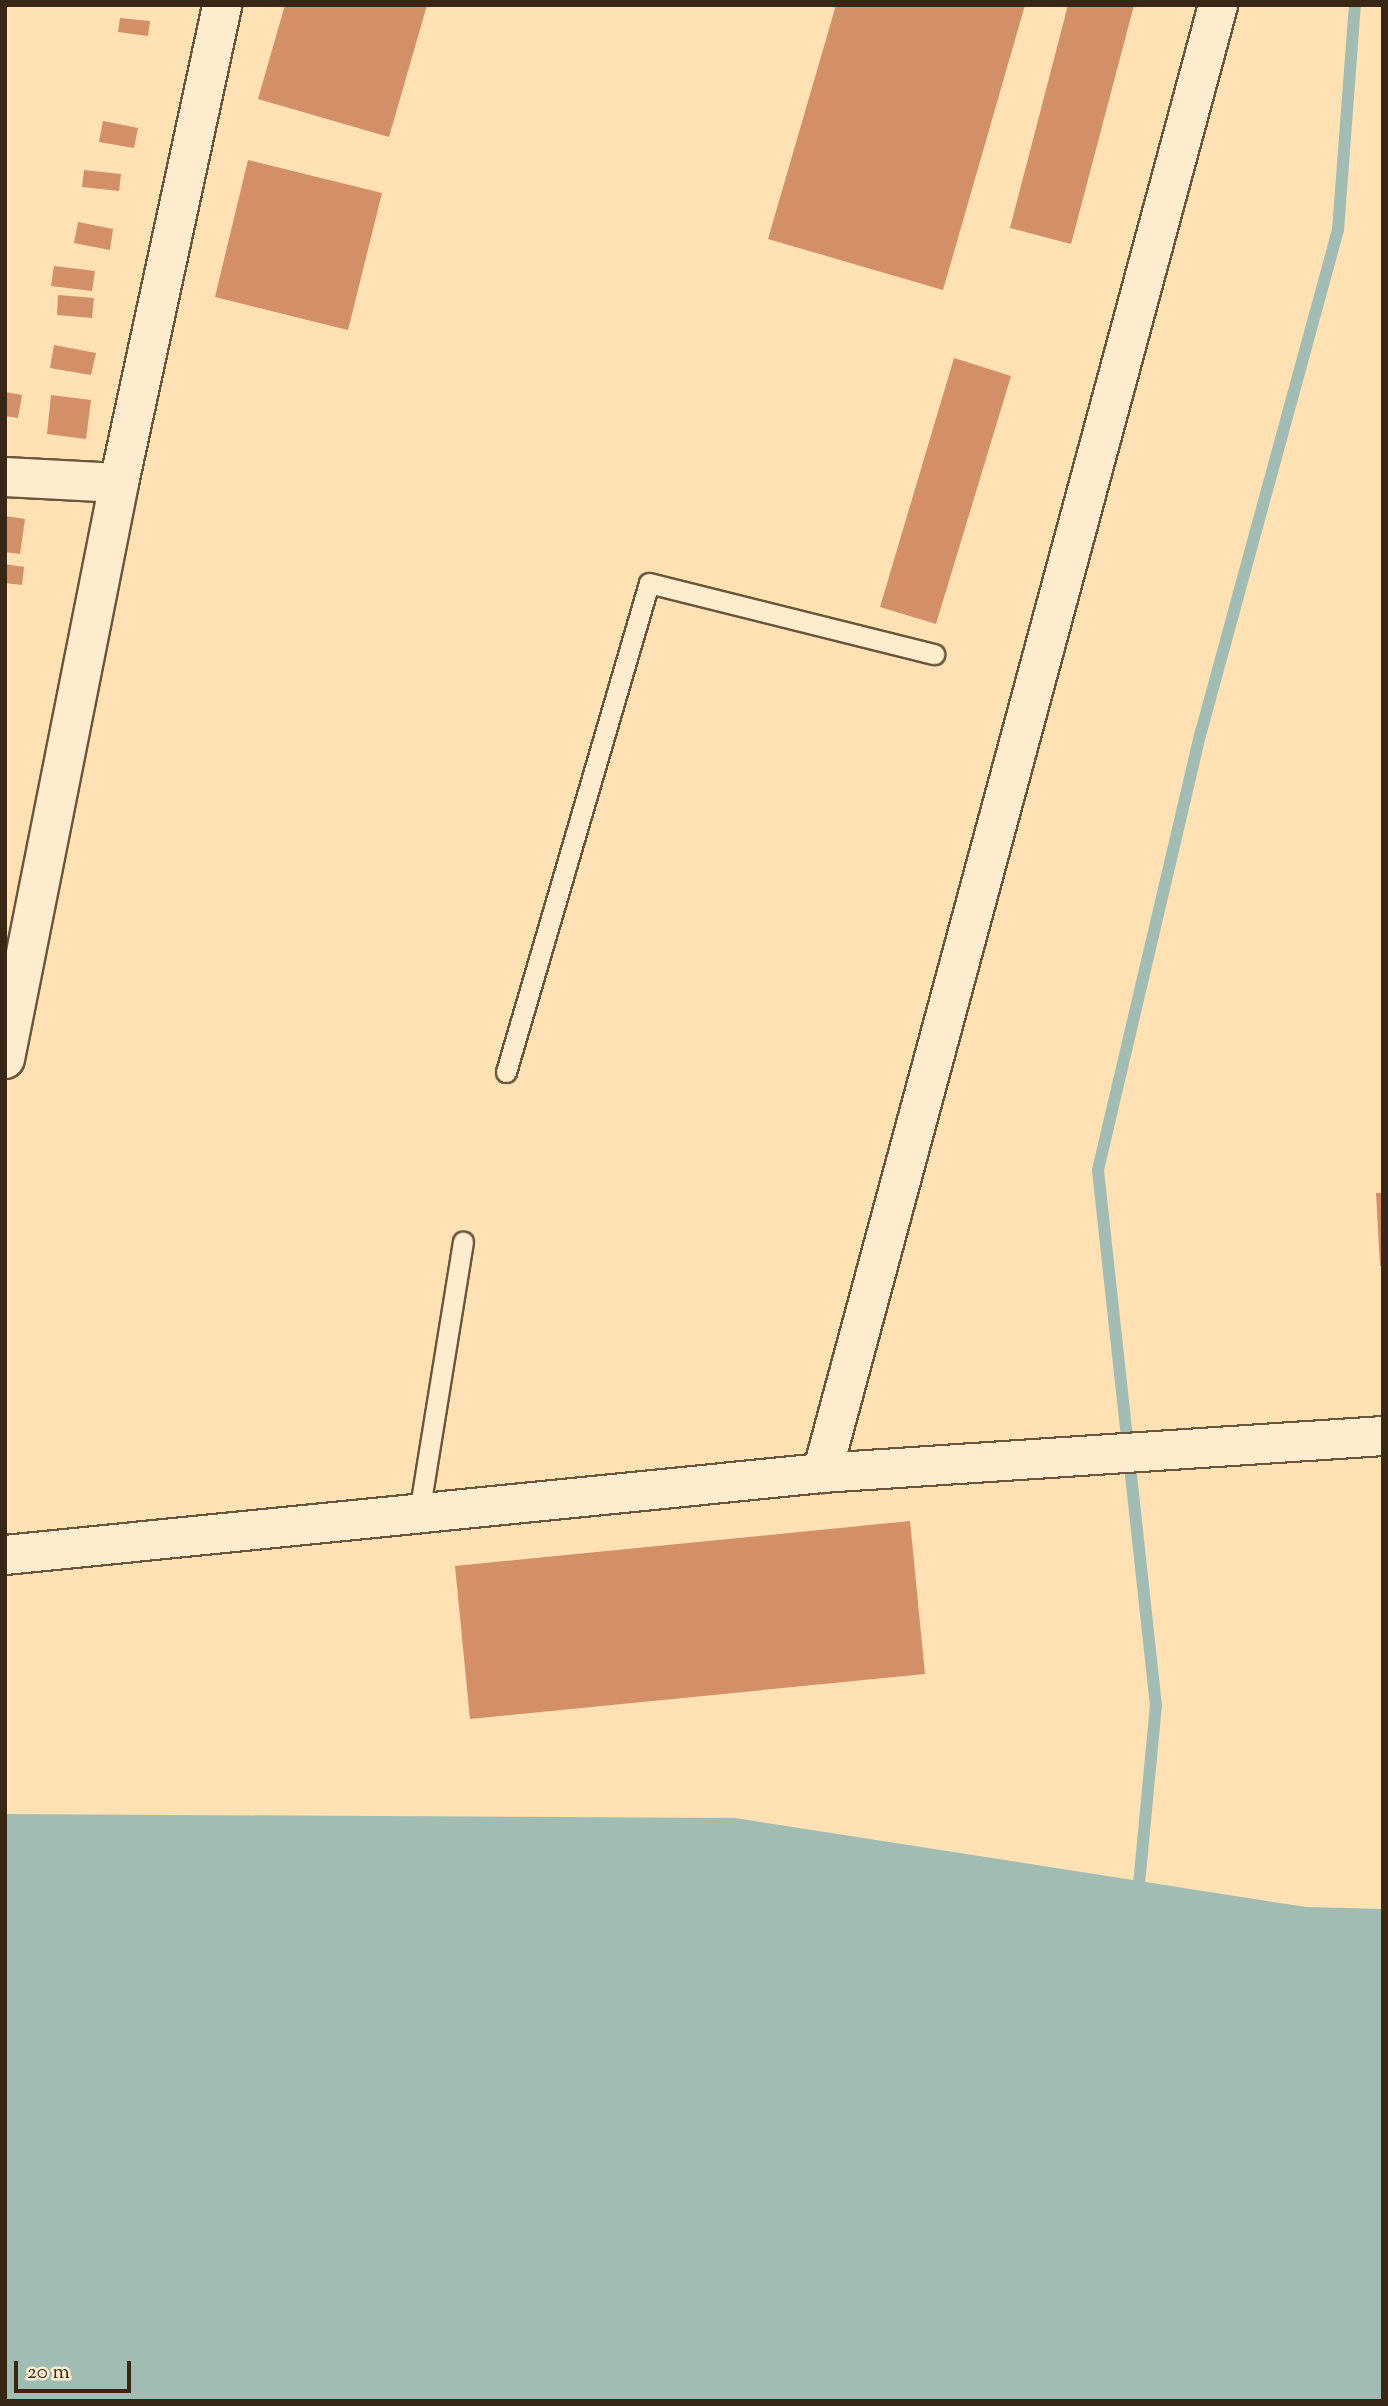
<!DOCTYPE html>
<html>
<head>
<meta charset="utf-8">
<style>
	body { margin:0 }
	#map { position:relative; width:1388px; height:2406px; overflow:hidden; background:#ffe1b3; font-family:"Sorts Mill Goudy",serif }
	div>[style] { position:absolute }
	.water>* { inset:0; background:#a1bcb2 }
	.stream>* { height:12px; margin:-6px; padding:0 6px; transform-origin:6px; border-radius:6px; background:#a1bcb2 }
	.building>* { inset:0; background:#d38f68 }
	.roads { filter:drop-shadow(2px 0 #6a563c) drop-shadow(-2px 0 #6a563c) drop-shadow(0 2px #6a563c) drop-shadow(0 -2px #6a563c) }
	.lane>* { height:19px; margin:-9.5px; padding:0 9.5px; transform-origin:9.5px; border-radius:9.5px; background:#ffecce }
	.street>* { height:38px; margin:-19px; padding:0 19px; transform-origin:19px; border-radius:19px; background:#ffecce }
	.secondary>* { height:38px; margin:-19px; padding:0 19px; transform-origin:19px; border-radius:19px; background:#ffecce }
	span { translate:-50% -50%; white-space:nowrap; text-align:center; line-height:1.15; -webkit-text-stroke:7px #ffecce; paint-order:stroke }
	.frame { position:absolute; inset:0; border:7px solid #382715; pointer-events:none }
	.scale { position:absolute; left:14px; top:2361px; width:117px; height:32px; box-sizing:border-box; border:4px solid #382715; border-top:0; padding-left:9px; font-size:21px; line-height:24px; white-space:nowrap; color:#382715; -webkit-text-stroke:5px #ffecce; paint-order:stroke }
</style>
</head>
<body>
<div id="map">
	<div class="water">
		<i style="clip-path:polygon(5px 1814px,735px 1818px,1306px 1907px,1383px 1909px,1383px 2401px,5px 2401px)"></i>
	</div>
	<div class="stream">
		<i style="left:1138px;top:1895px;width:190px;rotate:-84.6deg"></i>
		<i style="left:1156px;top:1706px;width:539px;rotate:-96.18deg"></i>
		<i style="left:1098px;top:1170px;width:450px;rotate:-76.8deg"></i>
		<i style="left:1201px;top:732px;width:520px;rotate:-74.74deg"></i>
		<i style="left:1338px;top:230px;width:226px;rotate:-85.7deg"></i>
	</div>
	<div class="building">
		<i style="clip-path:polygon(285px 5px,427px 5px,389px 137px,258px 99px)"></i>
		<i style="clip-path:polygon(836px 5px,1025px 5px,943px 290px,768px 239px)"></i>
		<i style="clip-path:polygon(1068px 5px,1134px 5px,1071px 244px,1010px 228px)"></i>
		<i style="clip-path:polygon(120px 18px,150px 21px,148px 36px,118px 32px)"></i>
		<i style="clip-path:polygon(103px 121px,138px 128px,134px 148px,99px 142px)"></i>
		<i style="clip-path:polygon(248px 160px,382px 193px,348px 330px,215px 297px)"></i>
		<i style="clip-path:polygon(84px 170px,121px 174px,119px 191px,82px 187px)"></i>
		<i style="clip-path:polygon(78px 222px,113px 229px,110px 250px,74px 243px)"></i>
		<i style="clip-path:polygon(54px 266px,95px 271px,92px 291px,51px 286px)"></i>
		<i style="clip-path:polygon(58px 295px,94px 298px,92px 318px,57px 315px)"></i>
		<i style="clip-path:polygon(54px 345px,96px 353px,91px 375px,50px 368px)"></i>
		<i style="clip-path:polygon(954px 358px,1011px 376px,936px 624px,880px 607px)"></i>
		<i style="clip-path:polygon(5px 392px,22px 395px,18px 418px,5px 416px)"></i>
		<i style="clip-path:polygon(51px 395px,91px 400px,86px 439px,47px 434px)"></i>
		<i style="clip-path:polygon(5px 516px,25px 519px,20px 554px,5px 552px)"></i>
		<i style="clip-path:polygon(5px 564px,24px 567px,22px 585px,5px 583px)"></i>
		<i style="clip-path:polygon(1376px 1193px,1383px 1193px,1383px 1266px,1380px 1266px)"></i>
		<i style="clip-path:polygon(910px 1521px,925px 1674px,470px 1719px,455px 1566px)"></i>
	</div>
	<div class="roads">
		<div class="lane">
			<i style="left:506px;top:1072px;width:509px;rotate:-73.7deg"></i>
			<i style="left:649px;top:583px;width:294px;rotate:14deg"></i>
			<i style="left:419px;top:1513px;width:275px;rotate:-80.8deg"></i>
		</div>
		<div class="street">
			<i style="left:5px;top:477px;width:114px;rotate:3deg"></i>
			<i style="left:5px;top:1059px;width:587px;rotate:-78.8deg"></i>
			<i style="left:119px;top:483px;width:489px;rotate:-77.8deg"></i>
			<i style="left:822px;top:1473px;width:1520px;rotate:-74.9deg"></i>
		</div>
		<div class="secondary">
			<i style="left:5px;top:1555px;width:821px;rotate:-5.73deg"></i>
			<i style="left:822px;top:1473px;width:562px;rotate:-3.77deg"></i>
		</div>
	</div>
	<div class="frame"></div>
	<div class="scale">20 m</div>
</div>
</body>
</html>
